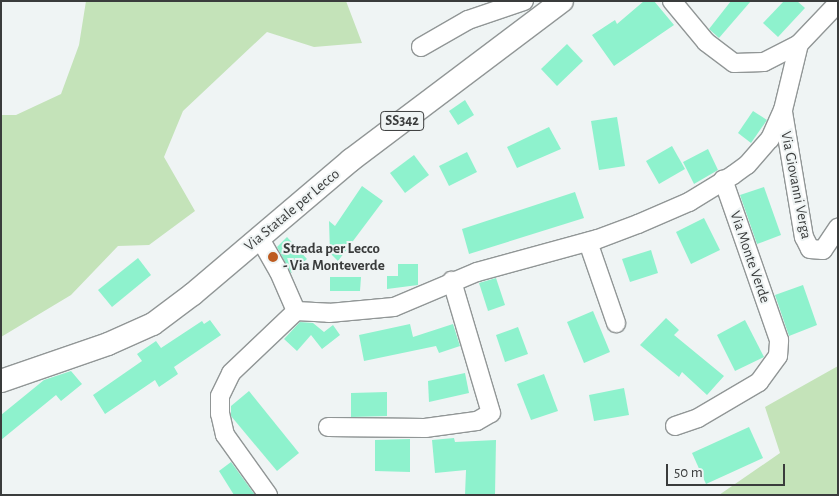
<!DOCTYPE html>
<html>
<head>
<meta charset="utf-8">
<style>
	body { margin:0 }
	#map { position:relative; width:839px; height:496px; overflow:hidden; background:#eff4f4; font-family:"Alegreya Sans",sans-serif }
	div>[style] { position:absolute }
	.green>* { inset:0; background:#c4e3b9 }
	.building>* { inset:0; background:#8ef2cd }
	.roads { filter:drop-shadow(1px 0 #919696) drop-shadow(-1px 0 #919696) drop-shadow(0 1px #919696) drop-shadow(0 -1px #919696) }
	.minor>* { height:18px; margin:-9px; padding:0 9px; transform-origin:9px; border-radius:9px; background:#fff }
	.major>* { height:22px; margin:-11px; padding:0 11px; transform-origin:11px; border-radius:11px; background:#fff }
	.dots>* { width:14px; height:14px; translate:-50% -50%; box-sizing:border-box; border:2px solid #eff4f4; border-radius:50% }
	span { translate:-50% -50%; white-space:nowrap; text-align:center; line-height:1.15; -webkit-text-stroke:4px #eff4f4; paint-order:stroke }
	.shield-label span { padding:1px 4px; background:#eff4f4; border:1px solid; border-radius:4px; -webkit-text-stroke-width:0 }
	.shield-label { font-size:14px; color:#3a3c3c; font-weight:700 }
	.street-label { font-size:15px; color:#3a3c3c }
	.poi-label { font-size:15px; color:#3a3c3c; font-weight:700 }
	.left { translate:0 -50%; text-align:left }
	.frame { position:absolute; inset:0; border:2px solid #3a3c3c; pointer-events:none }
	.scale { position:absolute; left:666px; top:464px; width:119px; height:22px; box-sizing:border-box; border:2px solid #3a3c3c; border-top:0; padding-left:6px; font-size:15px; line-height:18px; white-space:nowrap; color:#3a3c3c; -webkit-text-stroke:4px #eff4f4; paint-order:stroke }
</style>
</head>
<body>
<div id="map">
	<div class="green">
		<i style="clip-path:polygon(86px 1px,346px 1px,362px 43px,314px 47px,267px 32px,183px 111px,164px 157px,195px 211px,149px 245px,118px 246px,71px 295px,1px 337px,1px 115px,16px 115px,61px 94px,79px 45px)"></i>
		<i style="clip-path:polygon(838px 366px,838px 495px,719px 495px,780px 453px,765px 407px)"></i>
	</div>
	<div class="building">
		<i style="clip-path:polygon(644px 1px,654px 1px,674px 25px,614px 66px,592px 35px,615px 20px,617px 24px)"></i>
		<i style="clip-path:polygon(731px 1px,751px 1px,719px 38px,709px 29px)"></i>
		<i style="clip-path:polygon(784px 1px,797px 1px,805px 8px,778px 37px,763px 23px)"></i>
		<i style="clip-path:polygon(567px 44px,583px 61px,557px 86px,541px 69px)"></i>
		<i style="clip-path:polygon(465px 100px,474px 115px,458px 125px,449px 111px)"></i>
		<i style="clip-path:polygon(753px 111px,767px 120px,751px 143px,738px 133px)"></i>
		<i style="clip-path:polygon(617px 117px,625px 166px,599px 170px,591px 121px)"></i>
		<i style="clip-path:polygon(549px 127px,561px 149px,517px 168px,507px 147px)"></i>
		<i style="clip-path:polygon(672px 146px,685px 169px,659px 184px,646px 161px)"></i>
		<i style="clip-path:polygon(708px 149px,718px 170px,694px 184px,683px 162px)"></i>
		<i style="clip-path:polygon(467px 152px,477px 172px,449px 186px,439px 166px)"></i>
		<i style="clip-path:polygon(414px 155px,429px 175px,405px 193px,390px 173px)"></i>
		<i style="clip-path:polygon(362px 186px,383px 201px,338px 261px,330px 253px,329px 221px,335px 226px)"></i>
		<i style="clip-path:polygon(764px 187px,781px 235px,757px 244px,740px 195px)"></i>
		<i style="clip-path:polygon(575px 192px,584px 218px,469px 254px,462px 229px)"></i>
		<i style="clip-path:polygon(704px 218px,720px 250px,691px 264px,676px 232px)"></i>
		<i style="clip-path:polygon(287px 237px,307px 259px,291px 273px,277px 247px)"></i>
		<i style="clip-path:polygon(651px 250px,658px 273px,630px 282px,622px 259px)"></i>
		<i style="clip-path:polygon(138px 258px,151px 275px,112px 307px,98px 290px)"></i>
		<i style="clip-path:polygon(398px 264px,418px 264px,418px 285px,387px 289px,387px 276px,398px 276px)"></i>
		<i style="clip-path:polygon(330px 277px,361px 277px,360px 291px,330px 291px)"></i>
		<i style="clip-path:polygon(496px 278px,505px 305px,488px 311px,479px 283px)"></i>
		<i style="clip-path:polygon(803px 285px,817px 325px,789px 336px,775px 295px)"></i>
		<i style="clip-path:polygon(593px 311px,610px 352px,584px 363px,567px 322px)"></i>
		<i style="clip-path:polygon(666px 318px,679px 330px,674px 335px,724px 376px,707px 395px,682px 372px,679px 377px,640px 345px)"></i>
		<i style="clip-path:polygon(210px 320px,221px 335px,174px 367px,178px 374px,159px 387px,155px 380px,105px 414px,93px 395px,142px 361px,137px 354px,156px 341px,161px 348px,202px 321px,204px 324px)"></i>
		<i style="clip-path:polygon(745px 320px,764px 357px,735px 371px,717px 335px)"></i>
		<i style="clip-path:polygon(300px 322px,313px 323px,324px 332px,333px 325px,340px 335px,322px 349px,311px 335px,297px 351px,284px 339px)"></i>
		<i style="clip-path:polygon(410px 324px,413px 337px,453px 324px,460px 346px,439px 353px,436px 346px,364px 361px,359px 335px)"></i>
		<i style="clip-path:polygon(518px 327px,528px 354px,505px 362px,496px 335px)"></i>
		<i style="clip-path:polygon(71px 371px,82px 384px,61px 401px,56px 395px,1px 440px,1px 415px,44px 380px)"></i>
		<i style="clip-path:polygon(465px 373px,469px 393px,429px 402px,428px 381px)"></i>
		<i style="clip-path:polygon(544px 374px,558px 411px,531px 420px,517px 384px)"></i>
		<i style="clip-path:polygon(624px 388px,629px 415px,594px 421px,589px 395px)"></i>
		<i style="clip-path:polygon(249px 391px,299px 453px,277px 471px,231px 416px,231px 406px)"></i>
		<i style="clip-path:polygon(387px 392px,387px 416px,351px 417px,351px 393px)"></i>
		<i style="clip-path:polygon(749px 427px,763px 458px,706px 484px,692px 453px)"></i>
		<i style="clip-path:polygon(454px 438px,455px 442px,496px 440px,495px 495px,465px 495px,466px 470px,435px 473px,432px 440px)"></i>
		<i style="clip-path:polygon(410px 439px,410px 472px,375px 471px,375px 440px)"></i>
		<i style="clip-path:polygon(231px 462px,255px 495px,234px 495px,219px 471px)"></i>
	</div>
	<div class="roads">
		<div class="minor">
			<i style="left:672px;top:1px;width:53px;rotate:50.3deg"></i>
			<i style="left:706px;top:42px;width:35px;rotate:37deg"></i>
			<i style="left:734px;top:63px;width:30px;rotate:-2deg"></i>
			<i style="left:764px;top:62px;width:39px;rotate:-27deg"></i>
			<i style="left:421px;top:47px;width:54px;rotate:-29.9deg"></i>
			<i style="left:468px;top:20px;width:59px;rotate:-18.7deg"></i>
			<i style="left:783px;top:112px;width:127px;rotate:80.5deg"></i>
			<i style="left:804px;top:237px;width:13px;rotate:63deg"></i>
			<i style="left:810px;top:249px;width:13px;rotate:4deg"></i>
			<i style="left:823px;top:250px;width:27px;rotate:-56deg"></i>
			<i style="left:259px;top:237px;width:40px;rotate:60.3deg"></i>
			<i style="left:279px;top:272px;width:43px;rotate:66.4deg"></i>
			<i style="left:296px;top:311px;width:33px;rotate:3deg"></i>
			<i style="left:329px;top:313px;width:65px;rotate:-5.3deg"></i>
			<i style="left:394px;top:307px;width:90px;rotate:-22.9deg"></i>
			<i style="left:477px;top:272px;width:125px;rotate:-15.3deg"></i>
			<i style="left:598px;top:239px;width:43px;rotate:-20.6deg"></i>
			<i style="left:638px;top:224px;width:56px;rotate:-23.3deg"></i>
			<i style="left:689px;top:202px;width:52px;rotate:-31.5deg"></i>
			<i style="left:733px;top:175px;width:17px;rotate:-36deg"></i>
			<i style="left:747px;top:165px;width:35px;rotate:-49deg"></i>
			<i style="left:770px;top:139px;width:32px;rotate:-66deg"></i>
			<i style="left:783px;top:110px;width:68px;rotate:-76.4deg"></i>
			<i style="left:799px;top:44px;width:57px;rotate:-46.4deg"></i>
			<i style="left:588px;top:242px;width:86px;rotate:70.9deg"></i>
			<i style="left:675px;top:426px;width:24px;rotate:-19deg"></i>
			<i style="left:698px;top:418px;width:71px;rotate:-30.5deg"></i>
			<i style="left:759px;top:382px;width:32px;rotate:-54deg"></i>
			<i style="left:778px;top:356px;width:16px;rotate:-86deg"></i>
			<i style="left:779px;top:340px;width:170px;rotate:-109.2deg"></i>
			<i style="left:328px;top:427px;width:97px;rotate:0.6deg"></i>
			<i style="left:425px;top:428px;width:52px;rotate:-7.7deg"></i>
			<i style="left:477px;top:421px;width:16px;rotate:-30deg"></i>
			<i style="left:491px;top:413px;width:138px;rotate:-106.5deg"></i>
			<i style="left:268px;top:495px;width:74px;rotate:-125.6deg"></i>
			<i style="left:225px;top:435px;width:22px;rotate:-103deg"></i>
			<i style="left:220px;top:414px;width:18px;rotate:-90deg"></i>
			<i style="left:220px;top:396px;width:25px;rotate:-64deg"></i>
			<i style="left:231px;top:373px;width:90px;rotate:-43.6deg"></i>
		</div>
		<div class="major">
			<i style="left:1px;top:381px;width:113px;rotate:-19.1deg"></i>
			<i style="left:108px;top:344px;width:49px;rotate:-24deg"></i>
			<i style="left:153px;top:324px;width:50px;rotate:-36.9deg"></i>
			<i style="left:193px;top:294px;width:207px;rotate:-40.3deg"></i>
			<i style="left:351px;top:160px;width:264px;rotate:-37deg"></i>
		</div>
	</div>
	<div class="dots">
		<i style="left:273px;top:257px;background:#bd5b20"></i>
	</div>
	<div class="shield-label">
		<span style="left:402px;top:121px">SS342</span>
	</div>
	<div class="street-label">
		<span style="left:796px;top:185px;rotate:79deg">Via Giovanni Verga</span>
		<span style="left:292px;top:210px;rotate:-40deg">Via Statale per Lecco</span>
		<span style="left:750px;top:257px;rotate:71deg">Via Monte Verde</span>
	</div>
	<div class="poi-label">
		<span class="left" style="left:283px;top:257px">Strada per Lecco<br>- Via Monteverde</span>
	</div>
	<div class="frame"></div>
	<div class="scale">50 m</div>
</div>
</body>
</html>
